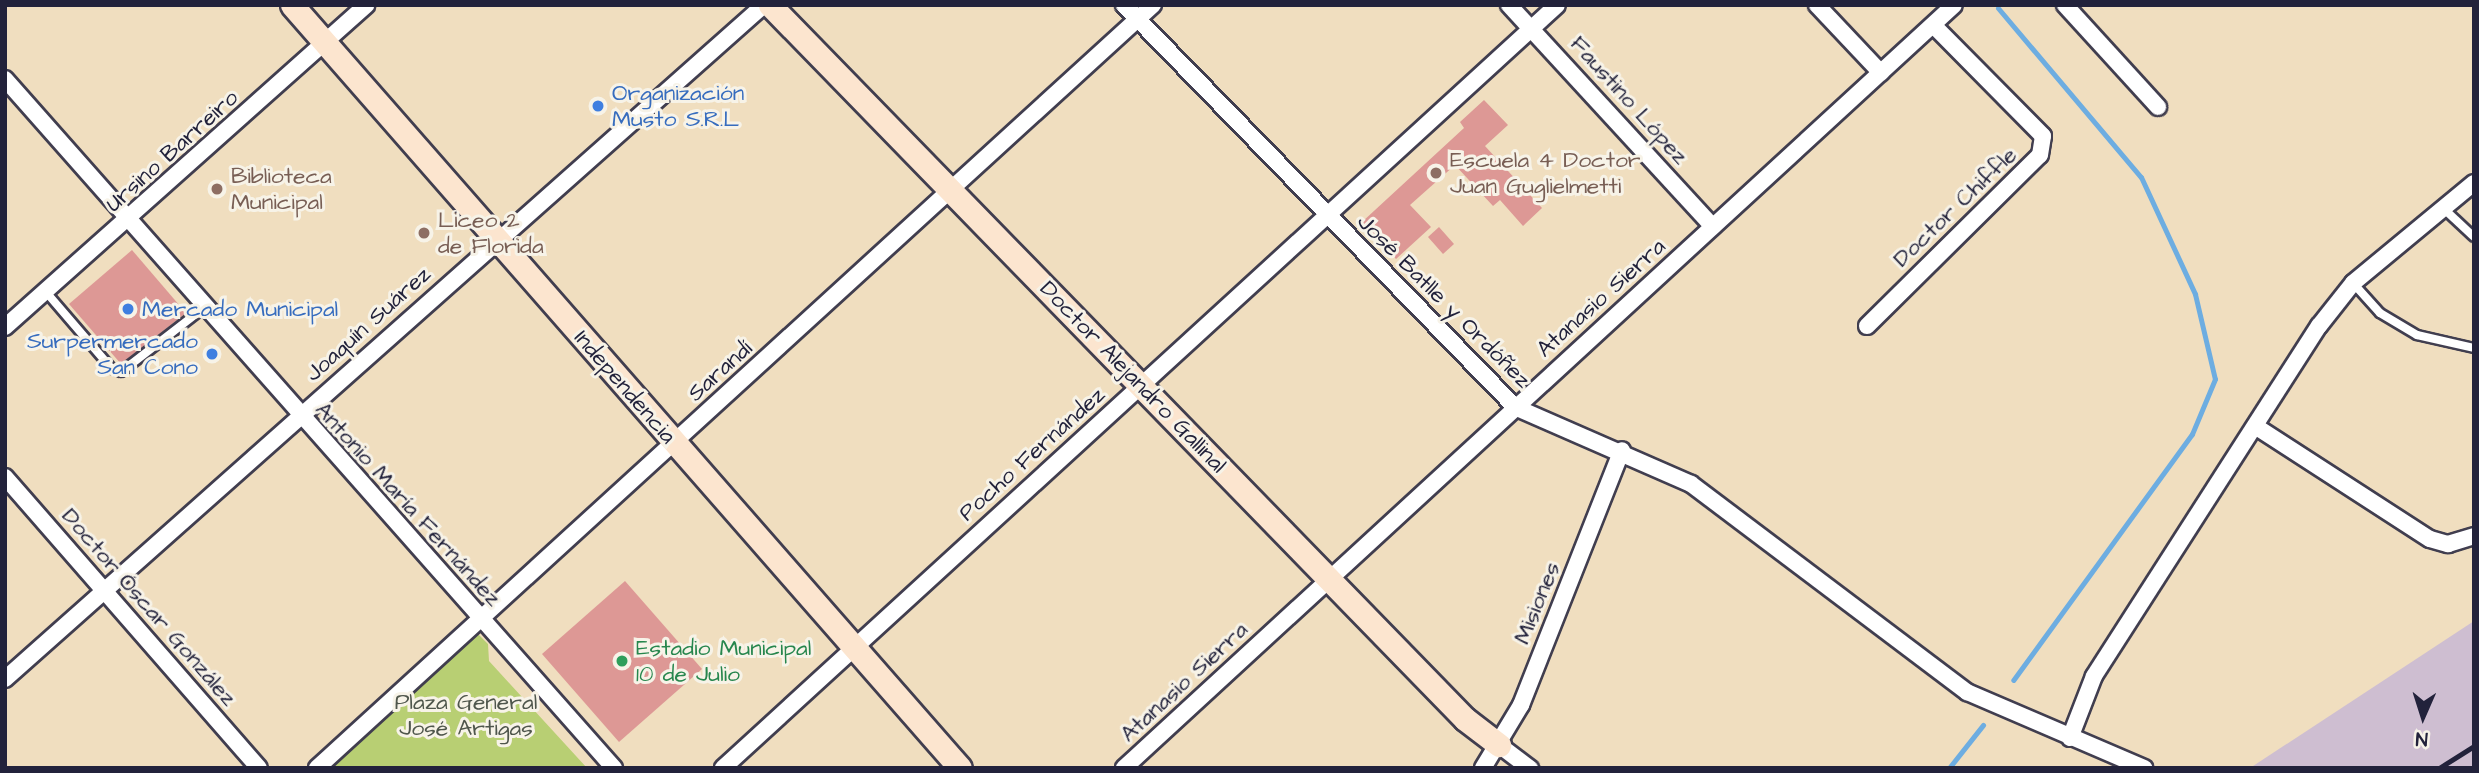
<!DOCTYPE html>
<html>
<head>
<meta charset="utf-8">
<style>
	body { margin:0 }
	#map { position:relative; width:2479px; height:773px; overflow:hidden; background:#f0debf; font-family:"Architects Daughter",sans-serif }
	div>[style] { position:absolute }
	.industrial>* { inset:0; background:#cebed1 }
	.green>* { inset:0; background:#b8cf73 }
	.stream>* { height:5px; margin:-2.5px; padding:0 2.5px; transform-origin:2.5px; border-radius:2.5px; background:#6dade1 }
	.building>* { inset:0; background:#dd9895 }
	.roads { filter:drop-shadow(2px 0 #413e4f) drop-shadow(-2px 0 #413e4f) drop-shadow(0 2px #413e4f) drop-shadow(0 -2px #413e4f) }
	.lane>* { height:8px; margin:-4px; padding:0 4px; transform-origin:4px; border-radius:4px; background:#fff }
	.street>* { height:16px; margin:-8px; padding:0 8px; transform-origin:8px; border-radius:8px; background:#fff }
	.secondary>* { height:23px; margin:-11.5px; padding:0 11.5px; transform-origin:11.5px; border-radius:11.5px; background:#fce5cf }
	.rail>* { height:5px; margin:-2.5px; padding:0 2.5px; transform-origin:2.5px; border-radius:2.5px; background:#22223b }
	.dots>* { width:19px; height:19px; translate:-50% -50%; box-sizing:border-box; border:4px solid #f7f3e8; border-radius:50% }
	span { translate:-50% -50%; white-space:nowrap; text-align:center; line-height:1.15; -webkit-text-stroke:6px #f7f3e8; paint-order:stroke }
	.shop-label { font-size:23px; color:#366cbe }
	.left { translate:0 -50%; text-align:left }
	.right { translate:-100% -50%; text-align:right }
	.street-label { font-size:23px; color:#22223b }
	.education-label { font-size:23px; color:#785e54 }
	.leisure-label { font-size:23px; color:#27864d }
	.park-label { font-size:23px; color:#4f564c }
	.frame { position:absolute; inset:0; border:7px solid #22223b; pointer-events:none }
	.north { position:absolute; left:2388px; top:682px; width:70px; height:70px; -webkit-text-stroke:5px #f7f3e8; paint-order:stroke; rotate:183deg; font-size:19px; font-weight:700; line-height:28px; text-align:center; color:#22223b }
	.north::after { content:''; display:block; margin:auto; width:24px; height:32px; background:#22223b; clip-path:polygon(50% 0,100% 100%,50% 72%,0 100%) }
</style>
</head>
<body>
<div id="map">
	<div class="industrial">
		<i style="clip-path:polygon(2474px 621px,2474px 768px,2250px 768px)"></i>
	</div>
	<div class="green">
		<i style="clip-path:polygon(478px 634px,488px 644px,489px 661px,587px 768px,331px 768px)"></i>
	</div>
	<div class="stream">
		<i style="left:1998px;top:8px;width:221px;rotate:49.8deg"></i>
		<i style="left:2141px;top:177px;width:129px;rotate:65.2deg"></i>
		<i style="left:2195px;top:294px;width:87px;rotate:76.8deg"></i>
		<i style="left:2215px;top:379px;width:60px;rotate:112.7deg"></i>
		<i style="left:2192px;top:434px;width:304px;rotate:126deg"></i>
		<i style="left:1949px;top:768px;width:55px;rotate:-51.7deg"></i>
	</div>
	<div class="building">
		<i style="clip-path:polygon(1484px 100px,1508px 125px,1485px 146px,1542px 208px,1523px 226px,1500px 200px,1493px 206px,1455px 165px,1410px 205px,1431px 227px,1396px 259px,1362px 222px,1464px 128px,1460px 122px)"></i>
		<i style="clip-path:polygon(1439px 227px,1454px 244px,1443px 254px,1428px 237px)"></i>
		<i style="clip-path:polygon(132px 250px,186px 313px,121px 364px,69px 304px)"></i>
		<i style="clip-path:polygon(625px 581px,702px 669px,619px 742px,542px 654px)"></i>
	</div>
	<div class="roads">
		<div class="lane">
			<i style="left:2443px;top:208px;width:42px;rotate:43.1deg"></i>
			<i style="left:2353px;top:283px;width:40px;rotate:48deg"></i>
			<i style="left:2380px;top:313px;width:43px;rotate:30.7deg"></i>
			<i style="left:2417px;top:335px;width:58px;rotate:12.8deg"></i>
			<i style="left:46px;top:292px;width:101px;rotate:49.4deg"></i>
			<i style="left:112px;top:369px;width:9px;rotate:18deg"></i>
			<i style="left:121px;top:372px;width:108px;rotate:-37.8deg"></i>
		</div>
		<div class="street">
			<i style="left:1124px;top:5px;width:561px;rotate:45.79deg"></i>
			<i style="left:1515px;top:407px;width:192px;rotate:23.6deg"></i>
			<i style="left:1691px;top:484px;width:346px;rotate:37deg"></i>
			<i style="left:1967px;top:692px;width:193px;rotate:23.2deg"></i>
			<i style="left:1509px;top:5px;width:301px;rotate:47.4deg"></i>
			<i style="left:1817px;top:5px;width:93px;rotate:46.7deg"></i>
			<i style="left:2065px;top:5px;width:138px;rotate:47.6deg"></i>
			<i style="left:5px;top:79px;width:920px;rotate:48.53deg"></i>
			<i style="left:1867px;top:326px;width:243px;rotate:-44.7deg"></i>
			<i style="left:2040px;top:155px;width:19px;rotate:-81deg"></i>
			<i style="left:2043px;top:136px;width:156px;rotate:-134.7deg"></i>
			<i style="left:5px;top:327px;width:484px;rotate:-41.7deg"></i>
			<i style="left:2255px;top:426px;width:208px;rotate:32.9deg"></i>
			<i style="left:2430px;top:539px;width:19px;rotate:16deg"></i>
			<i style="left:2448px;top:544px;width:27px;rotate:-17deg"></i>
			<i style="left:5px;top:477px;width:386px;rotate:48.9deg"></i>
			<i style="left:5px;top:679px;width:1015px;rotate:-41.61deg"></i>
			<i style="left:2070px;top:738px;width:66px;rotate:-68.8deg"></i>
			<i style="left:2094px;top:676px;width:416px;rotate:-57.3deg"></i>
			<i style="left:2319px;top:326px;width:55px;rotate:-51.7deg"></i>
			<i style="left:2353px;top:283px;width:157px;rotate:-39.6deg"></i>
			<i style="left:1499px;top:745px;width:39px;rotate:37deg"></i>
			<i style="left:317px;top:768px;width:1132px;rotate:-42.39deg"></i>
			<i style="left:723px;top:768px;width:1130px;rotate:-42.45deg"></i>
			<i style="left:1124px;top:768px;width:1127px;rotate:-42.59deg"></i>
			<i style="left:1483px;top:768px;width:74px;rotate:-58.9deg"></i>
			<i style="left:1521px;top:705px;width:274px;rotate:-68.4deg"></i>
		</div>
		<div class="secondary">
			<i style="left:292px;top:5px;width:1014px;rotate:48.8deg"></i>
			<i style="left:770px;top:5px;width:996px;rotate:45.77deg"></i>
			<i style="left:1465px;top:719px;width:43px;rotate:37.4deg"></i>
		</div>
	</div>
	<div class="rail">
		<i style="left:2439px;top:768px;width:41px;rotate:-32.2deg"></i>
	</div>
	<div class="dots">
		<i style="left:598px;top:106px;background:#3f7fe0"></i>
		<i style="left:1436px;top:173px;background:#8d6e63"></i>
		<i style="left:217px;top:189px;background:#8d6e63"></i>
		<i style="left:424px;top:233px;background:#8d6e63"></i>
		<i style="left:128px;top:309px;background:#3f7fe0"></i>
		<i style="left:212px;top:354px;background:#3f7fe0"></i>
		<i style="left:622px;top:661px;background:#2e9e5b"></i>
	</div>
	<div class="shop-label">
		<span class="left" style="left:612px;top:106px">Organización<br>Musto S.R.L</span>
		<span class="left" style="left:142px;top:309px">Mercado Municipal</span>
		<span class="right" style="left:198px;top:354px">Surpermercado<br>San Cono</span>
	</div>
	<div class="street-label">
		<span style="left:1629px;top:100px;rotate:48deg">Faustino López</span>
		<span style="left:172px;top:151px;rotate:-42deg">Ursino Barreiro</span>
		<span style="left:1955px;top:207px;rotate:-44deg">Doctor Chiffle</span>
		<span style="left:1601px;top:298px;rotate:-42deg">Atanasio Sierra</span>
		<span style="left:1444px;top:301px;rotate:45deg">José Batlle y Ordóñez</span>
		<span style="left:368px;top:324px;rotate:-42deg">Joaquín Suárez</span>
		<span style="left:720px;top:371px;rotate:-42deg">Sarandí</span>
		<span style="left:1133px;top:377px;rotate:46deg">Doctor Alejandro Gallinal</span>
		<span style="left:625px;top:387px;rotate:49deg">Independencia</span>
		<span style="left:1032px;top:454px;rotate:-42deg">Pocho Fernández</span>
		<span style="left:408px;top:504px;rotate:48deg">Antonio María Fernández</span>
		<span style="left:1537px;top:603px;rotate:-68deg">Misiones</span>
		<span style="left:149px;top:607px;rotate:49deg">Doctor Óscar González</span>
		<span style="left:1184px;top:682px;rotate:-43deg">Atanasio Sierra</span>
	</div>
	<div class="education-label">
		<span class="left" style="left:1450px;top:173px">Escuela 4 Doctor<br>Juan Guglielmetti</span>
		<span class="left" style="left:231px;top:189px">Biblioteca<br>Municipal</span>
		<span class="left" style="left:438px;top:233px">Liceo 2<br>de Florida</span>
	</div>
	<div class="leisure-label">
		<span class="left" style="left:636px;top:661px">Estadio Municipal<br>10 de Julio</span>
	</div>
	<div class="park-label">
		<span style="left:466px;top:715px">Plaza General<br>José Artigas</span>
	</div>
	<div class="frame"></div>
	<div class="north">N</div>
</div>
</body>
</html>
